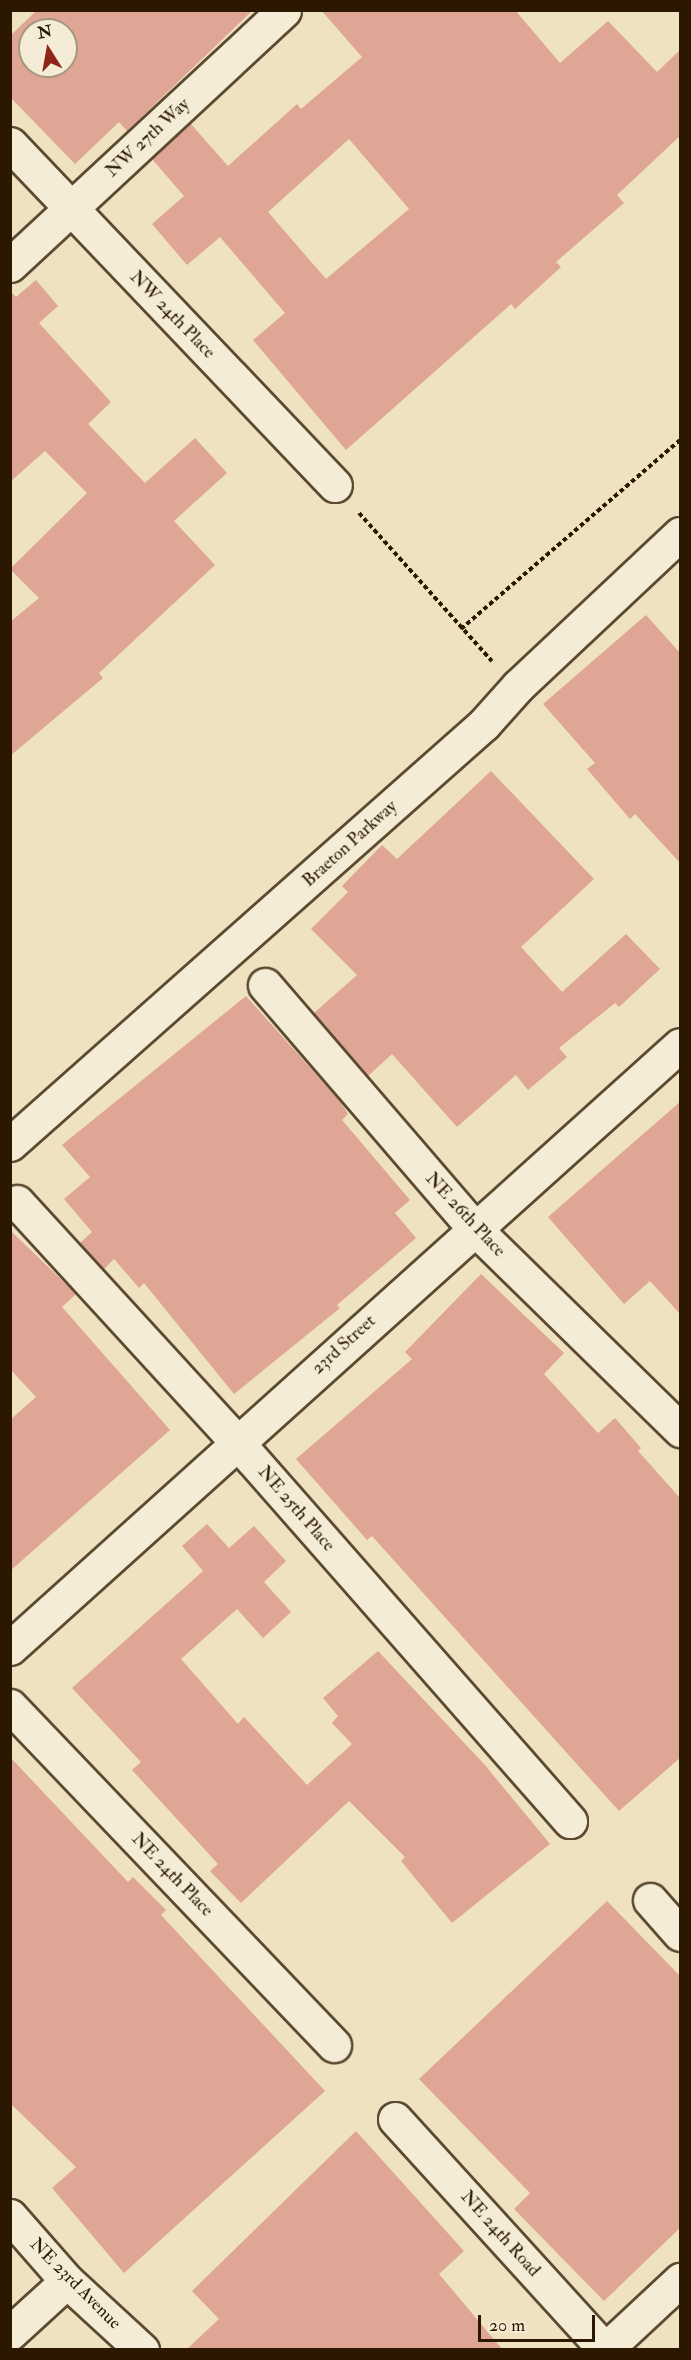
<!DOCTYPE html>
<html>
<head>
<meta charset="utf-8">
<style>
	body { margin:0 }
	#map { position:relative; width:691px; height:2360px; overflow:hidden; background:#eee2c0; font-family:"IM FELL Double Pica",serif }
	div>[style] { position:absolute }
	.building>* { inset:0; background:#dfa595 }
	.path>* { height:4px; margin-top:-2px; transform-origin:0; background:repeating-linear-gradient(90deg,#2c1800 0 4.5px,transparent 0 7.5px) }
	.roads { filter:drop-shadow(2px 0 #5c4a30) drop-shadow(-2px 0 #5c4a30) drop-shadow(0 2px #5c4a30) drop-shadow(0 -2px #5c4a30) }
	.street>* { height:33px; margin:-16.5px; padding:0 16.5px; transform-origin:16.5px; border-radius:16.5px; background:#f4ecd6 }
	.secondary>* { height:33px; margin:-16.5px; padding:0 16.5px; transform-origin:16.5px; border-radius:16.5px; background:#f4ecd6 }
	span { translate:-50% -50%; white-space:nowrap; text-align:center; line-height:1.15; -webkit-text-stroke:4.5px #f4ecd6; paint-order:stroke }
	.street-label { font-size:18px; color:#2c1800 }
	.frame { position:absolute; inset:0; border:12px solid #2c1800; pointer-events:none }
	.north { position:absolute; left:18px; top:18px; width:60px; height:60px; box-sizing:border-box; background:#f4ecd6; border:2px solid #a49780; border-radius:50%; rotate:349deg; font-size:16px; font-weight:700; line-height:24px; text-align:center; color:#2c1800 }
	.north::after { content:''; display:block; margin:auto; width:21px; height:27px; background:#8f2418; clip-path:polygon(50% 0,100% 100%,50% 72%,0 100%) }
	.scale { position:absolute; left:478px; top:2315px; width:117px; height:27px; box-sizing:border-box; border:3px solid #2c1800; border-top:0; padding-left:8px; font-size:18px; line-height:21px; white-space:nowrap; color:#2c1800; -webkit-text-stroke:4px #f4ecd6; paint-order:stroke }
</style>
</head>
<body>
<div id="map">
	<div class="building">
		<i style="clip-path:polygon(evenodd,37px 10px,253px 10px,127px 131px,119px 122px,75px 164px,10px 97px,10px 36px,37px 10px,30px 30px,66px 30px,66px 66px,30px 66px,30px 30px)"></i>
		<i style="clip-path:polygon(evenodd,321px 10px,515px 10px,560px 63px,608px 21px,657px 72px,681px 49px,681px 135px,617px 195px,624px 203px,556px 262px,561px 267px,515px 309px,511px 304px,346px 450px,253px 340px,285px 313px,220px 237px,187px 265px,152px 224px,184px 196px,152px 159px,190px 123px,228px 166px,297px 104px,301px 109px,362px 57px,321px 10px,349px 139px,409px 209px,326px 279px,268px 212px,349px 139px)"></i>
		<i style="clip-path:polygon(36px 280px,58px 306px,39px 323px,111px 402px,88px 424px,145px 483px,195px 438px,227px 473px,174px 521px,215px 565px,99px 673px,103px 678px,10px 756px,10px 622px,39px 598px,10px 569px,87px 493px,45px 451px,10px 482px,10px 291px,16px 297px)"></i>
		<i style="clip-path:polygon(646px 615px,681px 654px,681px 864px,635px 814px,630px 819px,587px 769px,595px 763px,543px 704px)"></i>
		<i style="clip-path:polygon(491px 771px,594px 879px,521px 947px,562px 992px,626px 934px,660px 969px,619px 1007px,615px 1003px,559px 1048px,567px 1057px,528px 1090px,516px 1075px,457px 1127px,392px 1054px,368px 1076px,314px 1013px,357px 975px,311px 929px,348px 892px,342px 886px,382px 845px,397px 859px)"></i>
		<i style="clip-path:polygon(246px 996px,340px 1101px,348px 1114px,342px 1120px,410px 1200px,395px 1213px,416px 1238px,337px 1305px,340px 1308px,234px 1394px,144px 1283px,139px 1288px,114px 1259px,104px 1269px,80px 1243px,92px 1232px,64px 1199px,90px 1177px,62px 1145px)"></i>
		<i style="clip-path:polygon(681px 1101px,681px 1315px,650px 1281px,624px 1304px,548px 1217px)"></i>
		<i style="clip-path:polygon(10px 1230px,76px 1294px,62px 1307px,170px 1430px,10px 1571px,10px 1420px,36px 1397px,10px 1369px)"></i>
		<i style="clip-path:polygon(481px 1274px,564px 1353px,544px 1374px,598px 1433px,615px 1418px,641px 1448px,638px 1451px,681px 1499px,681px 1757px,619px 1811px,372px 1536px,367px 1540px,296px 1459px,412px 1359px,405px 1352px)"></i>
		<i style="clip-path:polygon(207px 1524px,229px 1548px,254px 1526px,286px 1561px,264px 1582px,291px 1612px,263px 1638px,237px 1609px,181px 1659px,238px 1724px,244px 1717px,307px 1785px,352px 1744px,332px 1723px,338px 1716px,323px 1698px,378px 1651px,484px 1764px,550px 1844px,452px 1923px,401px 1861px,405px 1857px,349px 1801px,241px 1903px,210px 1871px,218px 1864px,132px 1770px,141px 1762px,72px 1688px,203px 1571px,182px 1546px)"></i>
		<i style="clip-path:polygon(10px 1757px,128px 1882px,133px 1877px,166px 1910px,161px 1915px,325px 2091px,124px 2273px,52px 2188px,76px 2167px,10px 2103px)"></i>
		<i style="clip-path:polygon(607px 1901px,681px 1977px,681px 2227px,604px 2301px,514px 2209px,530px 2193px,419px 2079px)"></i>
		<i style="clip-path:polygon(356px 2131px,464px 2251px,439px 2274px,502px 2349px,187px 2349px,219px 2319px,192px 2291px)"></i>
	</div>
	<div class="path">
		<i style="left:359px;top:513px;width:199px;rotate:48.1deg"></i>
		<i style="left:461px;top:629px;width:289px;rotate:-40.8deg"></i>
	</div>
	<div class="roads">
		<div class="street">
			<i style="left:10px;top:144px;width:471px;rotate:46.4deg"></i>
			<i style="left:10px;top:265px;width:374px;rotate:-42.9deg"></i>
			<i style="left:265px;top:985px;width:321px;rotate:49.3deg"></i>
			<i style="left:474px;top:1228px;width:289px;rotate:44.4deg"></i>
			<i style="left:17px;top:1202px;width:324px;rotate:47.5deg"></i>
			<i style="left:236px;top:1441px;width:506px;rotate:48.69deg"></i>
			<i style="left:10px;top:1648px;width:901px;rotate:-41.99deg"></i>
			<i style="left:10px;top:1706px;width:469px;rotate:46.3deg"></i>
			<i style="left:650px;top:1900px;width:45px;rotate:48.6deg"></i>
			<i style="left:395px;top:2119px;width:312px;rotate:47.7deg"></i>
			<i style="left:605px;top:2350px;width:103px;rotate:-43deg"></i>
			<i style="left:10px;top:2216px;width:86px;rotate:48.8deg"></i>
			<i style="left:67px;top:2281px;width:102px;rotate:42.6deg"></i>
			<i style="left:10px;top:2333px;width:77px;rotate:-42.4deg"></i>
		</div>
		<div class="secondary">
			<i style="left:10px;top:1144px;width:633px;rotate:-41.54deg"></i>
			<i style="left:484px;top:724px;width:51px;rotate:-48.2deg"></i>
			<i style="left:518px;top:686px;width:222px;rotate:-43.2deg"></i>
		</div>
	</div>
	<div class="street-label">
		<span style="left:148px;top:138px;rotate:-43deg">NW 27th Way</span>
		<span style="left:172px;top:315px;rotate:46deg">NW 24th Place</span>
		<span style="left:350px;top:844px;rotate:-42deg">Braeton Parkway</span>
		<span style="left:465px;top:1215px;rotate:47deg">NE 26th Place</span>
		<span style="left:344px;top:1345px;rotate:-42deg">23rd Street</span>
		<span style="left:296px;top:1509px;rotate:49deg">NE 25th Place</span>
		<span style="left:172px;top:1875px;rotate:46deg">NE 24th Place</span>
		<span style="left:500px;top:2234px;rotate:48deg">NE 24th Road</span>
		<span style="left:75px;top:2284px;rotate:45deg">NE 23rd Avenue</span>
	</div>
	<div class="frame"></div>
	<div class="north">N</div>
	<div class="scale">20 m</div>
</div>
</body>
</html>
